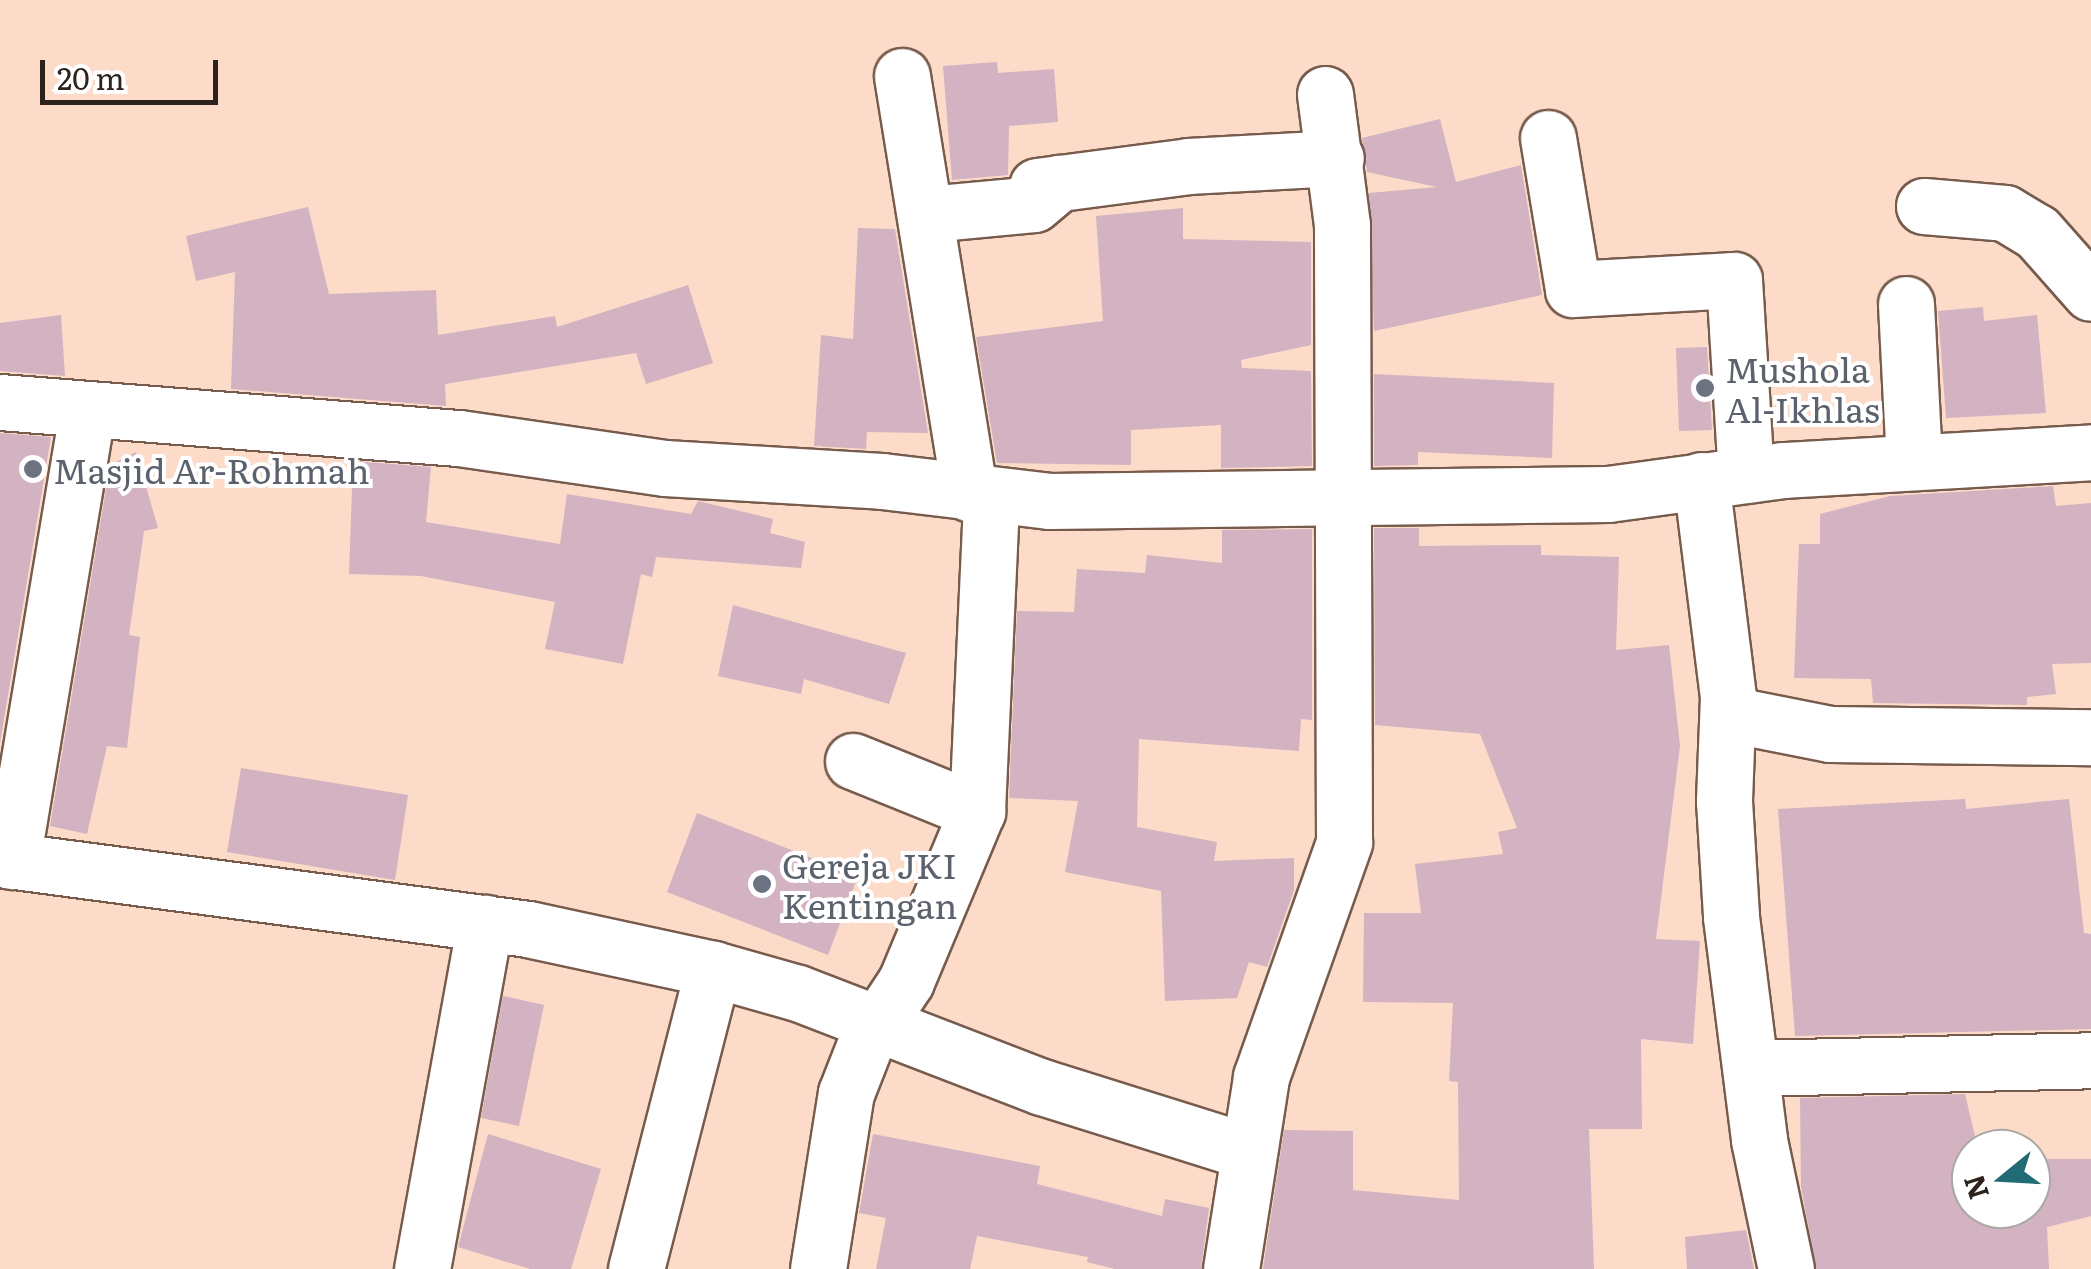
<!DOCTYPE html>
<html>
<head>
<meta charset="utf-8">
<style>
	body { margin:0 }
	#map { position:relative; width:2091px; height:1269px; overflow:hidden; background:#fcdbc9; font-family:Literata,serif }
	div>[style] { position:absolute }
	.building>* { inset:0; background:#d3b2c2 }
	.roads { filter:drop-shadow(2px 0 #775b4c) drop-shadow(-2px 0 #775b4c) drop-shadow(0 2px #775b4c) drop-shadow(0 -2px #775b4c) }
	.street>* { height:55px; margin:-27.5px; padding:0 27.5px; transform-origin:27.5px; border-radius:27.5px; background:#fff }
	.dots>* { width:28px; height:28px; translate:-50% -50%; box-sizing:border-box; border:5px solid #fff; border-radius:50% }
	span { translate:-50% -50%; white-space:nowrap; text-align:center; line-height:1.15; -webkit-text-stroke:8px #fff; paint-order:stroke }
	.worship-label { font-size:35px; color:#5b616d }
	.left { translate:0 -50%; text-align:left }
	.north { position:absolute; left:1951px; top:1129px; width:100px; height:100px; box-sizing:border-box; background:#fff; border:2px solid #aba7a4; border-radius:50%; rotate:252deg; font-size:28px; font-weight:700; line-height:40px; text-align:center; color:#2e221c }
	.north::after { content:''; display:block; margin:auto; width:35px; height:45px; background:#216c74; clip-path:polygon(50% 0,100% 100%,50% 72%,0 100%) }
	.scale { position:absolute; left:40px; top:60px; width:178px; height:45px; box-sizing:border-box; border:5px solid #2e221c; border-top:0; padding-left:12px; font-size:30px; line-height:35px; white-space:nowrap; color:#2e221c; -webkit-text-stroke:8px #fff; paint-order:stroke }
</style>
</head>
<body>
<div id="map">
	<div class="building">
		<i style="clip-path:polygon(997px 62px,998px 73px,1054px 69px,1058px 122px,1009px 126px,1008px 175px,952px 180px,943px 66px)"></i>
		<i style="clip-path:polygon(1440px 119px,1456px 182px,1521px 165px,1542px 295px,1374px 331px,1369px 193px,1437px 187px,1367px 172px,1362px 138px)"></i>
		<i style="clip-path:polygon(308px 207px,329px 294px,436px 290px,438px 335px,555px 316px,557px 327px,688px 285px,713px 363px,646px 384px,636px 353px,445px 384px,446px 406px,231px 389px,235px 272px,196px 281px,186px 236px)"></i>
		<i style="clip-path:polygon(1183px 208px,1183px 239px,1311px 242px,1311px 345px,1241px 360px,1242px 368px,1311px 371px,1312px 466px,1221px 468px,1221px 425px,1131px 430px,1131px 465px,997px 463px,976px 337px,1103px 321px,1096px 216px)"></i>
		<i style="clip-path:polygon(858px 228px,895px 229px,928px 433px,867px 432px,866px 449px,814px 446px,821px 335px,853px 339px)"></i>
		<i style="clip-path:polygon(1983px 307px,1984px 321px,2037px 315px,2046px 413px,1946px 418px,1938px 311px)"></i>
		<i style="clip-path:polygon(61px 315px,65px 376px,0 371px,0 323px)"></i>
		<i style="clip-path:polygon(1707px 347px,1712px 430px,1679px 431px,1676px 348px)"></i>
		<i style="clip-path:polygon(1374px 374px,1554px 383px,1552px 458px,1418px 452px,1418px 465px,1374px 466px)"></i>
		<i style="clip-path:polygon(0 433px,51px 437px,0 743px)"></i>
		<i style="clip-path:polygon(136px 452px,158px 528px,144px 531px,129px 635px,140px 637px,127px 748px,107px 746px,87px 834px,50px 826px,110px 465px)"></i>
		<i style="clip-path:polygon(353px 461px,431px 467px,426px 522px,560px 544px,567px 494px,691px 514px,698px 501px,773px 519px,770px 533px,805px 542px,801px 568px,656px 557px,652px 577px,641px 574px,623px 664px,545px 649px,555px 602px,421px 576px,349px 574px)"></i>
		<i style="clip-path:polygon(2053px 486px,2056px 506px,2091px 503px,2091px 663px,2052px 664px,2056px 694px,2027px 697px,2027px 705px,1873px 703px,1871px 679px,1794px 678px,1799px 544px,1820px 544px,1820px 514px,1890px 496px)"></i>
		<i style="clip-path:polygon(1374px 528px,1419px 528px,1419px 546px,1541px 545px,1541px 555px,1619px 557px,1616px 650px,1669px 645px,1680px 746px,1656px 939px,1700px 941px,1693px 1044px,1641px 1039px,1642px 1129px,1589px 1129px,1594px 1269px,1263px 1269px,1284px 1130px,1353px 1131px,1353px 1190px,1459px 1200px,1458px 1082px,1449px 1081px,1453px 1003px,1363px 1002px,1364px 913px,1421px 913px,1415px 864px,1503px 854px,1498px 832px,1517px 828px,1480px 734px,1375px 725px)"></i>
		<i style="clip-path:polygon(1312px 529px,1312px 720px,1301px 719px,1299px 751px,1139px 739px,1137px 827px,1217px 842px,1214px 861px,1294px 858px,1294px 890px,1267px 967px,1249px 962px,1237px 998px,1165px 1001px,1161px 891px,1065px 872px,1078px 801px,1009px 798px,1017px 611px,1074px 612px,1077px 569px,1145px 573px,1147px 555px,1222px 563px,1222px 530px)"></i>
		<i style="clip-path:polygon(733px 605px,906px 653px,889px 704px,804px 679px,801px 694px,718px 676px)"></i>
		<i style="clip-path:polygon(241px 768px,408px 795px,395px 880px,227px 852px)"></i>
		<i style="clip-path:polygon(1965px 799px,1966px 809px,2069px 799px,2084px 933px,2091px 934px,2091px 1029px,1795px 1036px,1778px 809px)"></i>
		<i style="clip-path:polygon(697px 813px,858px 876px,828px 955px,667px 892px)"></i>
		<i style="clip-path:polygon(503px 996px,544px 1005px,519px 1126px,481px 1118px)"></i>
		<i style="clip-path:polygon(1965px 1094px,1978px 1149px,1971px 1149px,1971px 1209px,2031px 1209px,2031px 1159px,2091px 1159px,2091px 1216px,2047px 1227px,2049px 1269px,1816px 1269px,1801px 1186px,1800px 1098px)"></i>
		<i style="clip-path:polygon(488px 1134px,601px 1169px,571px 1269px,530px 1269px,458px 1247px)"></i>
		<i style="clip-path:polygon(873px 1134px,1040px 1166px,1037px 1184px,1162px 1216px,1165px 1199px,1209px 1208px,1201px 1269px,1115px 1269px,1087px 1262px,1088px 1257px,977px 1236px,970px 1269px,876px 1269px,886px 1218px,859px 1213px)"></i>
		<i style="clip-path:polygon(1746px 1230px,1754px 1269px,1687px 1269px,1685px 1237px)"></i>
	</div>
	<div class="roads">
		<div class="street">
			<i style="left:902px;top:76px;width:423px;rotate:80.8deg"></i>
			<i style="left:1548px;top:138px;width:153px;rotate:80.6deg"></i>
			<i style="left:1573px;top:289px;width:161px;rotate:-3.2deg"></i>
			<i style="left:1734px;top:280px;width:195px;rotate:86.5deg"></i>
			<i style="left:1037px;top:186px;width:152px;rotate:-7.5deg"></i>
			<i style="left:1188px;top:166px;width:148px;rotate:-3.1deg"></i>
			<i style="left:1924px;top:206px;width:81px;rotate:4.9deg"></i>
			<i style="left:2005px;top:213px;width:37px;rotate:31deg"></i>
			<i style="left:2037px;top:232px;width:81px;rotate:48.5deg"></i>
			<i style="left:928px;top:214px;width:106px;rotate:-5.4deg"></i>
			<i style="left:1034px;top:204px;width:33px;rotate:-40deg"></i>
			<i style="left:1906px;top:304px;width:158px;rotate:87.1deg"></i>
			<i style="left:0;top:402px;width:460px;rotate:4.5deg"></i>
			<i style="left:459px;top:438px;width:208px;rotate:8.3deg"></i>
			<i style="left:665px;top:468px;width:217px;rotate:3.4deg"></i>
			<i style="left:882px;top:481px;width:168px;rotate:6.8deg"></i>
			<i style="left:1049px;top:501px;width:559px;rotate:-0.72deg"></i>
			<i style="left:1608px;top:494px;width:177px;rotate:-7.8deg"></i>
			<i style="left:1783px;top:470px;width:309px;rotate:-3.3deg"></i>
			<i style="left:1701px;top:480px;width:218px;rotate:82.9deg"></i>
			<i style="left:1728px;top:696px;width:105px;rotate:92.2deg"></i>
			<i style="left:1724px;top:801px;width:116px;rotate:86.5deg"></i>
			<i style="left:1731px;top:917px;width:225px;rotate:82.8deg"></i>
			<i style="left:1759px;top:1140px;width:132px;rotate:78.2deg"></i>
			<i style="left:1729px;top:714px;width:103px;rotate:11.2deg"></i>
			<i style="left:1830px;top:734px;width:261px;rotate:0.7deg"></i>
			<i style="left:853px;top:761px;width:134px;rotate:22deg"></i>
			<i style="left:0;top:859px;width:533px;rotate:7.55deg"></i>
			<i style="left:528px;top:929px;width:189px;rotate:12.2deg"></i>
			<i style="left:713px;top:969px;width:88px;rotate:15.8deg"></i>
			<i style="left:798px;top:993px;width:261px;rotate:21.1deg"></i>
			<i style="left:1042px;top:1087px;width:214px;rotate:17.4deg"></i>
			<i style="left:12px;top:861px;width:456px;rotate:-80.5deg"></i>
			<i style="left:1751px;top:1068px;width:340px;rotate:-1.3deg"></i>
			<i style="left:422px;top:1269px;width:352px;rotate:-79.7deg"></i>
			<i style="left:636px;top:1269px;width:310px;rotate:-75.6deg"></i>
			<i style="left:818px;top:1269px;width:178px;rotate:-81deg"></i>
			<i style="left:846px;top:1093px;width:55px;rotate:-68.6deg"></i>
			<i style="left:866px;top:1042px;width:73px;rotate:-56.7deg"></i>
			<i style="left:906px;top:981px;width:184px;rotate:-67.3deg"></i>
			<i style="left:977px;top:811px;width:313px;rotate:-87.4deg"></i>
			<i style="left:1231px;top:1269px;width:194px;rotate:-81.1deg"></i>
			<i style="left:1261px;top:1077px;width:249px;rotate:-70.5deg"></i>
			<i style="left:1344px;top:842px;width:617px;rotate:-90.19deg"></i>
			<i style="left:1342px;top:225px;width:132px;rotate:-97.4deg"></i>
		</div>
	</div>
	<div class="dots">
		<i style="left:1705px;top:388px;background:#6b7280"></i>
		<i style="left:33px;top:469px;background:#6b7280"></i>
		<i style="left:762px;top:884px;background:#6b7280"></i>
	</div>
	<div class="worship-label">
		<span class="left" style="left:1725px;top:388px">Mushola<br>Al-Ikhlas</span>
		<span class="left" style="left:53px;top:469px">Masjid Ar-Rohmah</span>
		<span class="left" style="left:782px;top:884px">Gereja JKI<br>Kentingan</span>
	</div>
	<div class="north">N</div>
	<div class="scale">20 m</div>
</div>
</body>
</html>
